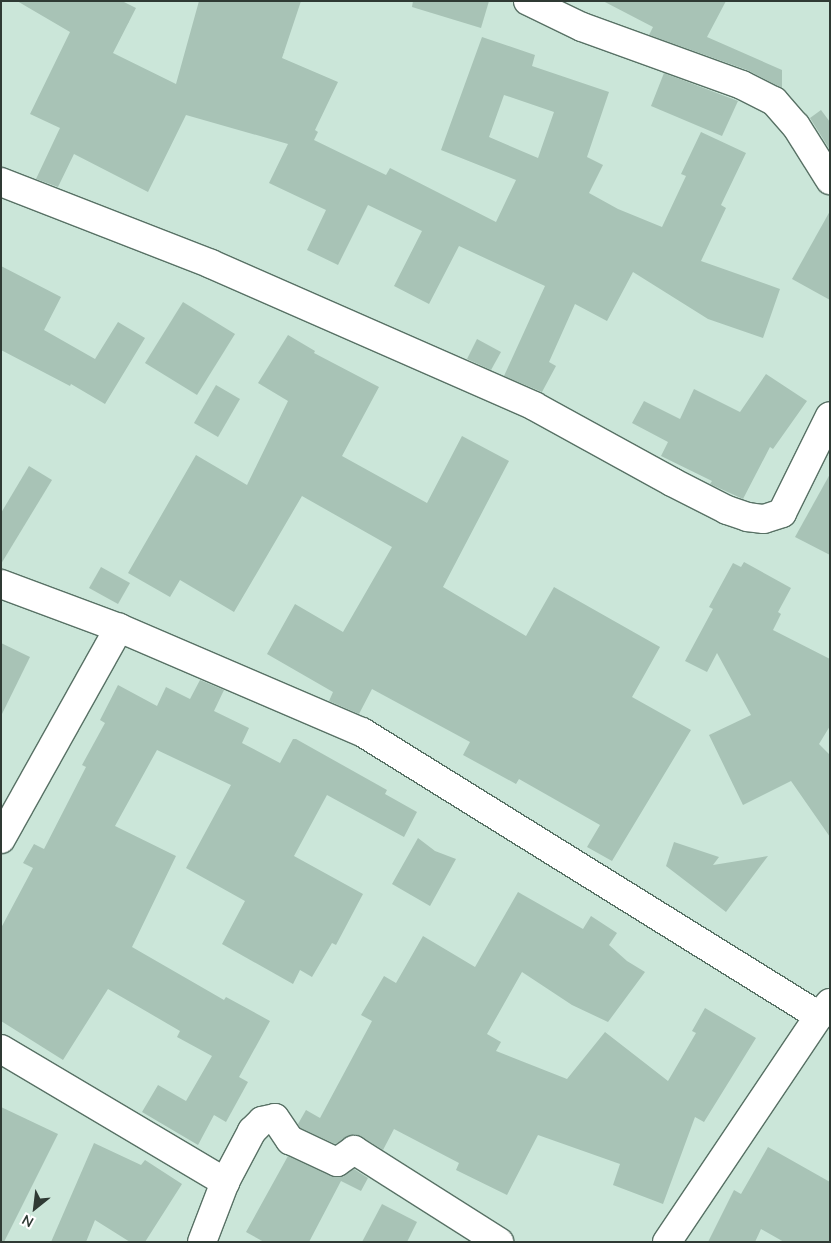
<!DOCTYPE html>
<html>
<head>
<meta charset="utf-8">
<style>
	body { margin:0 }
	#map { position:relative; width:831px; height:1243px; overflow:hidden; background:#cbe6d9; font-family:Mulish,sans-serif }
	div>[style] { position:absolute }
	.building>* { inset:0; background:#a8c3b6 }
	.roads { filter:drop-shadow(1px 0 #587165) drop-shadow(-1px 0 #587165) drop-shadow(0 1px #587165) drop-shadow(0 -1px #587165) }
	.minor>* { height:28px; margin:-14px; padding:0 14px; transform-origin:14px; border-radius:14px; background:#fff }
	span { translate:-50% -50%; white-space:nowrap; text-align:center; line-height:1.15; -webkit-text-stroke:4px #fff; paint-order:stroke }
	.frame { position:absolute; inset:0; border:2px solid #2f3a34; pointer-events:none }
	.north { position:absolute; left:10px; top:1183px; width:50px; height:50px; -webkit-text-stroke:4px #fff; paint-order:stroke; rotate:209deg; font-size:14px; font-weight:700; line-height:20px; text-align:center; color:#2f3a34 }
	.north::after { content:''; display:block; margin:auto; width:18px; height:22px; background:#2f3a34; clip-path:polygon(50% 0,100% 100%,50% 72%,0 100%) }
</style>
</head>
<body>
<div id="map">
	<div class="building">
		<i style="clip-path:polygon(evenodd,17px 1px,122px 1px,136px 8px,113px 53px,176px 84px,199px 1px,301px 1px,282px 58px,338px 82px,315px 130px,318px 132px,314px 140px,386px 175px,390px 168px,496px 222px,516px 180px,441px 150px,482px 37px,535px 55px,532px 66px,609px 92px,587px 157px,603px 165px,589px 193px,618px 209px,662px 227px,686px 176px,681px 174px,701px 132px,746px 153px,721px 205px,726px 208px,701px 261px,780px 289px,763px 338px,708px 319px,633px 272px,607px 321px,575px 304px,549px 362px,556px 366px,542px 392px,504px 376px,545px 286px,459px 246px,429px 304px,394px 286px,422px 231px,368px 205px,338px 265px,307px 250px,326px 210px,269px 183px,288px 144px,186px 115px,148px 192px,74px 154px,58px 187px,36px 179px,60px 128px,30px 114px,70px 32px,17px 1px,504px 95px,554px 112px,538px 158px,489px 137px,504px 95px)"></i>
		<i style="clip-path:polygon(413px 1px,489px 1px,481px 28px,412px 7px)"></i>
		<i style="clip-path:polygon(603px 1px,726px 1px,707px 37px,782px 70px,782px 88px,747px 70px,649px 35px,653px 27px)"></i>
		<i style="clip-path:polygon(664px 73px,738px 101px,722px 136px,651px 106px)"></i>
		<i style="clip-path:polygon(821px 110px,830px 122px,830px 150px,810px 118px)"></i>
		<i style="clip-path:polygon(830px 211px,830px 300px,792px 279px)"></i>
		<i style="clip-path:polygon(1px 266px,61px 297px,44px 330px,95px 359px,118px 322px,145px 338px,105px 404px,71px 384px,70px 386px,1px 350px)"></i>
		<i style="clip-path:polygon(183px 302px,235px 334px,197px 395px,145px 363px)"></i>
		<i style="clip-path:polygon(288px 335px,315px 351px,314px 353px,379px 387px,342px 456px,427px 503px,462px 436px,509px 461px,443px 587px,526px 636px,554px 587px,660px 647px,632px 697px,691px 730px,612px 861px,587px 847px,600px 825px,519px 779px,516px 784px,463px 755px,470px 742px,372px 689px,359px 714px,329px 701px,333px 692px,267px 654px,295px 604px,343px 632px,392px 547px,302px 496px,234px 612px,180px 580px,170px 597px,128px 573px,196px 455px,247px 485px,288px 401px,258px 383px)"></i>
		<i style="clip-path:polygon(477px 339px,501px 352px,491px 370px,467px 359px)"></i>
		<i style="clip-path:polygon(766px 374px,807px 401px,773px 449px,770px 447px,743px 499px,710px 484px,712px 481px,661px 456px,668px 442px,632px 423px,644px 401px,680px 419px,694px 389px,740px 412px)"></i>
		<i style="clip-path:polygon(216px 385px,240px 399px,218px 437px,194px 423px)"></i>
		<i style="clip-path:polygon(29px 466px,52px 480px,1px 564px,1px 513px)"></i>
		<i style="clip-path:polygon(830px 474px,830px 555px,795px 537px)"></i>
		<i style="clip-path:polygon(744px 562px,791px 588px,778px 612px,781px 614px,773px 630px,830px 659px,830px 726px,819px 744px,830px 755px,830px 837px,791px 781px,743px 805px,709px 735px,751px 715px,717px 653px,707px 672px,685px 661px,713px 609px,709px 607px,733px 563px,741px 567px)"></i>
		<i style="clip-path:polygon(101px 567px,130px 583px,118px 604px,89px 588px)"></i>
		<i style="clip-path:polygon(1px 643px,30px 657px,1px 716px)"></i>
		<i style="clip-path:polygon(200px 680px,224px 690px,214px 711px,249px 728px,242px 743px,280px 763px,293px 739px,296px 739px,387px 790px,385px 794px,417px 812px,404px 837px,327px 795px,294px 856px,363px 894px,336px 945px,332px 943px,312px 977px,300px 970px,293px 984px,222px 944px,245px 901px,186px 868px,231px 785px,157px 750px,115px 826px,176px 856px,132px 947px,224px 1000px,226px 997px,270px 1021px,239px 1077px,248px 1082px,226px 1122px,214px 1115px,198px 1145px,142px 1112px,158px 1085px,186px 1101px,212px 1056px,177px 1037px,180px 1031px,108px 989px,63px 1060px,1px 1021px,1px 928px,33px 868px,23px 863px,34px 844px,44px 849px,86px 767px,82px 765px,105px 723px,100px 720px,118px 685px,157px 706px,166px 687px,190px 699px)"></i>
		<i style="clip-path:polygon(418px 838px,435px 851px,456px 859px,430px 906px,392px 884px)"></i>
		<i style="clip-path:polygon(674px 842px,719px 857px,713px 865px,768px 856px,726px 912px,666px 866px)"></i>
		<i style="clip-path:polygon(518px 892px,583px 929px,591px 916px,617px 933px,609px 945px,627px 961px,645px 972px,608px 1022px,572px 1005px,522px 972px,487px 1034px,501px 1042px,496px 1051px,567px 1079px,605px 1032px,668px 1081px,696px 1033px,692px 1031px,705px 1008px,756px 1038px,704px 1122px,695px 1117px,663px 1204px,613px 1185px,620px 1164px,538px 1135px,507px 1195px,456px 1170px,459px 1163px,394px 1129px,383px 1150px,362px 1137px,354px 1134px,335px 1144px,300px 1128px,298px 1124px,306px 1110px,320px 1118px,372px 1021px,361px 1015px,384px 976px,396px 983px,423px 936px,475px 967px)"></i>
		<i style="clip-path:polygon(1px 1107px,58px 1134px,4px 1242px,1px 1242px)"></i>
		<i style="clip-path:polygon(94px 1143px,141px 1165px,145px 1160px,182px 1184px,145px 1242px,130px 1242px,95px 1220px,86px 1242px,51px 1242px)"></i>
		<i style="clip-path:polygon(768px 1147px,830px 1182px,830px 1242px,784px 1242px,761px 1229px,755px 1242px,708px 1242px,734px 1190px,741px 1194px)"></i>
		<i style="clip-path:polygon(288px 1156px,331px 1176px,339px 1177px,354px 1169px,368px 1178px,361px 1191px,341px 1181px,309px 1242px,264px 1242px,246px 1232px)"></i>
		<i style="clip-path:polygon(382px 1204px,417px 1222px,407px 1242px,362px 1242px)"></i>
	</div>
	<div class="roads">
		<div class="minor">
			<i style="left:528px;top:1px;width:60px;rotate:25.7deg"></i>
			<i style="left:582px;top:27px;width:170px;rotate:19.9deg"></i>
			<i style="left:742px;top:85px;width:36px;rotate:27deg"></i>
			<i style="left:774px;top:101px;width:33px;rotate:49deg"></i>
			<i style="left:796px;top:126px;width:64px;rotate:57.8deg"></i>
			<i style="left:1px;top:182px;width:225px;rotate:21.3deg"></i>
			<i style="left:211px;top:264px;width:353px;rotate:23.7deg"></i>
			<i style="left:534px;top:406px;width:158px;rotate:28.8deg"></i>
			<i style="left:672px;top:482px;width:62px;rotate:27deg"></i>
			<i style="left:727px;top:510px;width:21px;rotate:19deg"></i>
			<i style="left:747px;top:517px;width:17px;rotate:7deg"></i>
			<i style="left:764px;top:519px;width:19px;rotate:-18deg"></i>
			<i style="left:782px;top:513px;width:108px;rotate:-63.7deg"></i>
			<i style="left:1px;top:584px;width:126px;rotate:20.4deg"></i>
			<i style="left:119px;top:628px;width:264px;rotate:23.2deg"></i>
			<i style="left:362px;top:732px;width:538px;rotate:31.86deg"></i>
			<i style="left:1px;top:839px;width:242px;rotate:-60.8deg"></i>
			<i style="left:1px;top:1049px;width:261px;rotate:30.7deg"></i>
			<i style="left:225px;top:1182px;width:64px;rotate:111deg"></i>
			<i style="left:225px;top:1182px;width:58px;rotate:-62.1deg"></i>
			<i style="left:252px;top:1131px;width:14px;rotate:-45deg"></i>
			<i style="left:262px;top:1121px;width:13px;rotate:-13deg"></i>
			<i style="left:275px;top:1118px;width:27px;rotate:56deg"></i>
			<i style="left:290px;top:1140px;width:52px;rotate:25.1deg"></i>
			<i style="left:337px;top:1162px;width:21px;rotate:-35deg"></i>
			<i style="left:354px;top:1150px;width:172px;rotate:32.4deg"></i>
			<i style="left:667px;top:1242px;width:272px;rotate:-56.1deg"></i>
			<i style="left:819px;top:1016px;width:17px;rotate:-50deg"></i>
		</div>
	</div>
	<div class="frame"></div>
	<div class="north">N</div>
</div>
</body>
</html>
